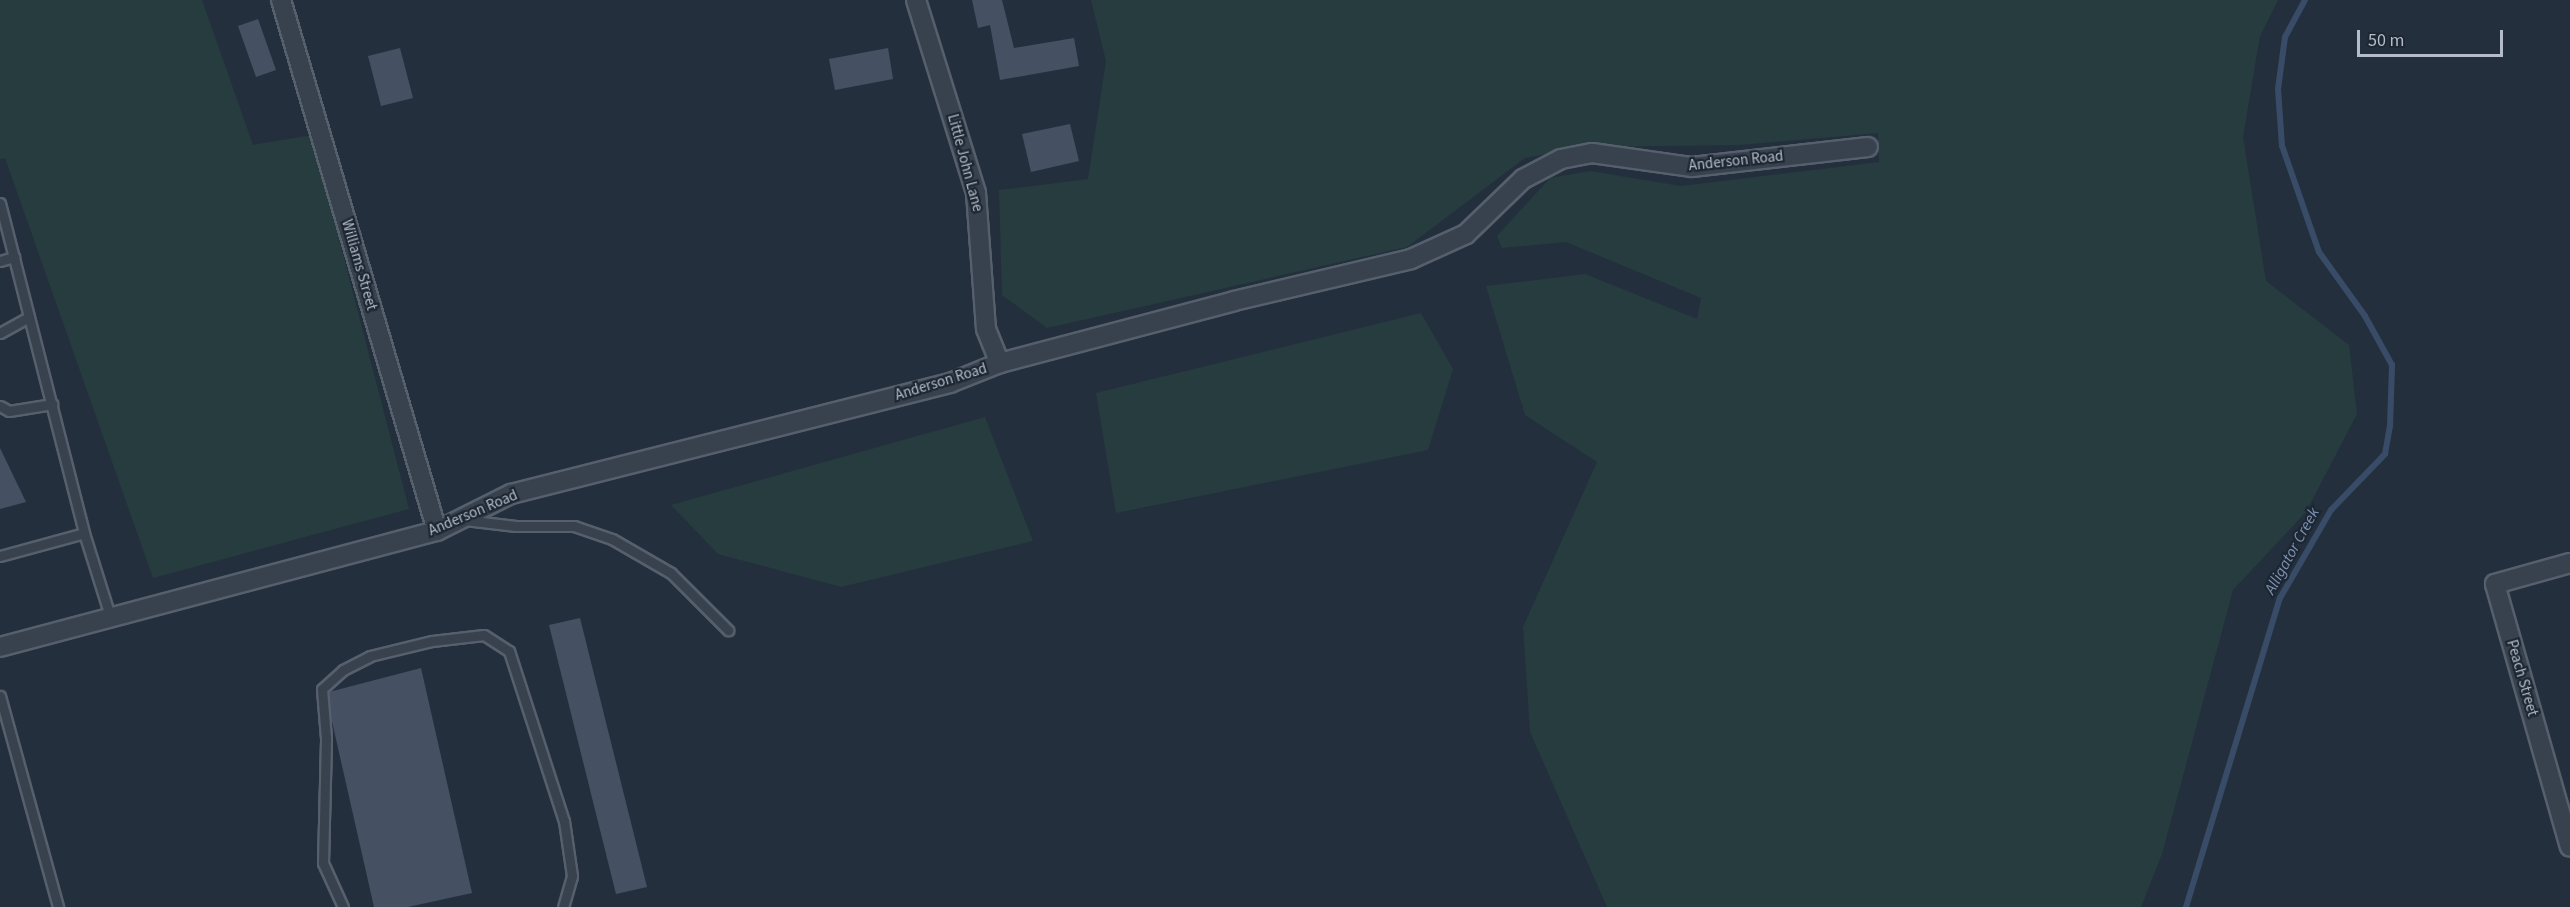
<!DOCTYPE html>
<html>
<head>
<meta charset="utf-8">
<style>
	body { margin:0 }
	#map { position:relative; width:2570px; height:907px; overflow:hidden; background:#242f3e; font-family:"Source Sans 3",sans-serif }
	div>[style] { position:absolute }
	.green>* { inset:0; background:#263c3f }
	.stream>* { height:6px; margin:-3px; padding:0 3px; transform-origin:3px; border-radius:3px; background:#394c67 }
	.building>* { inset:0; background:#455162 }
	.roads { filter:drop-shadow(2px 0 #565f6c) drop-shadow(-2px 0 #565f6c) drop-shadow(0 2px #565f6c) drop-shadow(0 -2px #565f6c) }
	.service>* { height:9px; margin:-4.5px; padding:0 4.5px; transform-origin:4.5px; border-radius:4.5px; background:#38414e }
	.minor>* { height:18px; margin:-9px; padding:0 9px; transform-origin:9px; border-radius:9px; background:#38414e }
	span { translate:-50% -50%; white-space:nowrap; text-align:center; line-height:1.15; -webkit-text-stroke:4.5px #1d2633; paint-order:stroke }
	.street-label { font-size:15px; color:#b4bcc9 }
	.water-label { font-size:16px; color:#7c92b1; font-style:italic }
	.scale { position:absolute; left:2357px; top:30px; width:146px; height:27px; box-sizing:border-box; border:3px solid #b4bcc9; border-top:0; padding-left:8px; font-size:18px; line-height:21px; white-space:nowrap; color:#b4bcc9; -webkit-text-stroke:4px #1d2633; paint-order:stroke }
</style>
</head>
<body>
<div id="map">
	<div class="green">
		<i style="clip-path:polygon(0 0,202px 0,253px 145px,312px 135px,409px 509px,153px 578px,5px 158px,0 159px)"></i>
		<i style="clip-path:polygon(1091px 0,2278px 0,2260px 36px,2243px 137px,2266px 281px,2349px 345px,2357px 414px,2306px 512px,2233px 590px,2162px 854px,2141px 907px,1607px 907px,1530px 732px,1523px 627px,1597px 462px,1525px 415px,1486px 286px,1585px 274px,1697px 319px,1701px 298px,1566px 242px,1502px 248px,1497px 236px,1550px 178px,1590px 171px,1681px 186px,1879px 162px,1878px 133px,1739px 145px,1584px 147px,1525px 158px,1407px 247px,1047px 328px,1002px 295px,999px 190px,1088px 179px,1106px 61px)"></i>
		<i style="clip-path:polygon(1421px 313px,1453px 369px,1428px 450px,1116px 513px,1096px 393px)"></i>
		<i style="clip-path:polygon(985px 417px,1033px 541px,841px 587px,718px 554px,671px 505px)"></i>
	</div>
	<div class="stream">
		<i style="left:2186px;top:907px;width:323px;rotate:-73.1deg"></i>
		<i style="left:2280px;top:598px;width:102px;rotate:-59.9deg"></i>
		<i style="left:2331px;top:510px;width:78px;rotate:-46deg"></i>
		<i style="left:2385px;top:454px;width:28px;rotate:-80deg"></i>
		<i style="left:2390px;top:426px;width:61px;rotate:-88.1deg"></i>
		<i style="left:2392px;top:365px;width:56px;rotate:-118.9deg"></i>
		<i style="left:2365px;top:316px;width:79px;rotate:-125.7deg"></i>
		<i style="left:2319px;top:252px;width:112px;rotate:-109.2deg"></i>
		<i style="left:2282px;top:146px;width:57px;rotate:-94deg"></i>
		<i style="left:2278px;top:89px;width:52px;rotate:-82.3deg"></i>
		<i style="left:2285px;top:37px;width:42px;rotate:-61.6deg"></i>
	</div>
	<div class="building">
		<i style="clip-path:polygon(972px 0,1002px 0,1014px 48px,1074px 38px,1079px 66px,1000px 80px,990px 25px,978px 28px)"></i>
		<i style="clip-path:polygon(258px 19px,276px 70px,256px 77px,238px 26px)"></i>
		<i style="clip-path:polygon(400px 48px,413px 98px,381px 106px,368px 56px)"></i>
		<i style="clip-path:polygon(888px 48px,893px 79px,835px 90px,829px 59px)"></i>
		<i style="clip-path:polygon(1070px 124px,1079px 161px,1031px 172px,1022px 134px)"></i>
		<i style="clip-path:polygon(0 448px,26px 502px,0 509px)"></i>
		<i style="clip-path:polygon(580px 618px,647px 887px,616px 894px,549px 625px)"></i>
		<i style="clip-path:polygon(421px 668px,472px 893px,408px 907px,374px 907px,331px 717px,329px 692px)"></i>
	</div>
	<div class="roads">
		<div class="service">
			<i style="left:0;top:203px;width:341px;rotate:75.7deg"></i>
			<i style="left:84px;top:533px;width:87px;rotate:72.6deg"></i>
			<i style="left:0;top:261px;width:15px;rotate:-16deg"></i>
			<i style="left:0;top:333px;width:33px;rotate:-29deg"></i>
			<i style="left:0;top:406px;width:10px;rotate:29deg"></i>
			<i style="left:9px;top:411px;width:44px;rotate:-9.2deg"></i>
			<i style="left:465px;top:520px;width:51px;rotate:6.7deg"></i>
			<i style="left:516px;top:526px;width:58px"></i>
			<i style="left:574px;top:526px;width:40px;rotate:18.9deg"></i>
			<i style="left:612px;top:539px;width:68px;rotate:30deg"></i>
			<i style="left:671px;top:573px;width:81px;rotate:45deg"></i>
			<i style="left:0;top:556px;width:87px;rotate:-15.3deg"></i>
			<i style="left:0;top:696px;width:219px;rotate:74.6deg"></i>
			<i style="left:343px;top:907px;width:48px;rotate:-114.4deg"></i>
			<i style="left:323px;top:863px;width:125px;rotate:-88.6deg"></i>
			<i style="left:326px;top:738px;width:49px;rotate:-94.7deg"></i>
			<i style="left:322px;top:689px;width:28px;rotate:-42deg"></i>
			<i style="left:343px;top:670px;width:30px;rotate:-27deg"></i>
			<i style="left:370px;top:656px;width:64px;rotate:-13.6deg"></i>
			<i style="left:432px;top:641px;width:52px;rotate:-6.6deg"></i>
			<i style="left:484px;top:635px;width:30px;rotate:33deg"></i>
			<i style="left:509px;top:651px;width:179px;rotate:72.1deg"></i>
			<i style="left:564px;top:821px;width:56px;rotate:81.7deg"></i>
			<i style="left:572px;top:876px;width:32px;rotate:106deg"></i>
		</div>
		<div class="minor">
			<i style="left:281px;top:0;width:553px;rotate:73.63deg"></i>
			<i style="left:916px;top:0;width:202px;rotate:72.7deg"></i>
			<i style="left:976px;top:193px;width:136px;rotate:85.8deg"></i>
			<i style="left:986px;top:329px;width:37px;rotate:68deg"></i>
			<i style="left:2570px;top:563px;width:78px;rotate:164.4deg"></i>
			<i style="left:2495px;top:584px;width:273px;rotate:74.1deg"></i>
			<i style="left:0;top:647px;width:452px;rotate:-14.9deg"></i>
			<i style="left:437px;top:531px;width:83px;rotate:-26.6deg"></i>
			<i style="left:511px;top:494px;width:453px;rotate:-14.2deg"></i>
			<i style="left:950px;top:383px;width:54px;rotate:-21.8deg"></i>
			<i style="left:1000px;top:363px;width:242px;rotate:-14.8deg"></i>
			<i style="left:1234px;top:301px;width:182px;rotate:-13.3deg"></i>
			<i style="left:1411px;top:259px;width:60px;rotate:-24.4deg"></i>
			<i style="left:1466px;top:234px;width:79px;rotate:-44deg"></i>
			<i style="left:1523px;top:179px;width:43px;rotate:-27.8deg"></i>
			<i style="left:1561px;top:159px;width:32px;rotate:-11deg"></i>
			<i style="left:1592px;top:153px;width:101px;rotate:8deg"></i>
			<i style="left:1692px;top:167px;width:177px;rotate:-6.5deg"></i>
		</div>
	</div>
	<div class="street-label">
		<span style="left:1736px;top:161px;rotate:-6deg">Anderson Road</span>
		<span style="left:965px;top:163px;rotate:75deg">Little John Lane</span>
		<span style="left:359px;top:265px;rotate:74deg">Williams Street</span>
		<span style="left:941px;top:382px;rotate:-17deg">Anderson Road</span>
		<span style="left:473px;top:513px;rotate:-23deg">Anderson Road</span>
		<span style="left:2522px;top:678px;rotate:74deg">Peach Street</span>
	</div>
	<div class="water-label">
		<span style="left:2292px;top:551px;rotate:-61deg">Alligator Creek</span>
	</div>
	<div class="scale">50 m</div>
</div>
</body>
</html>
